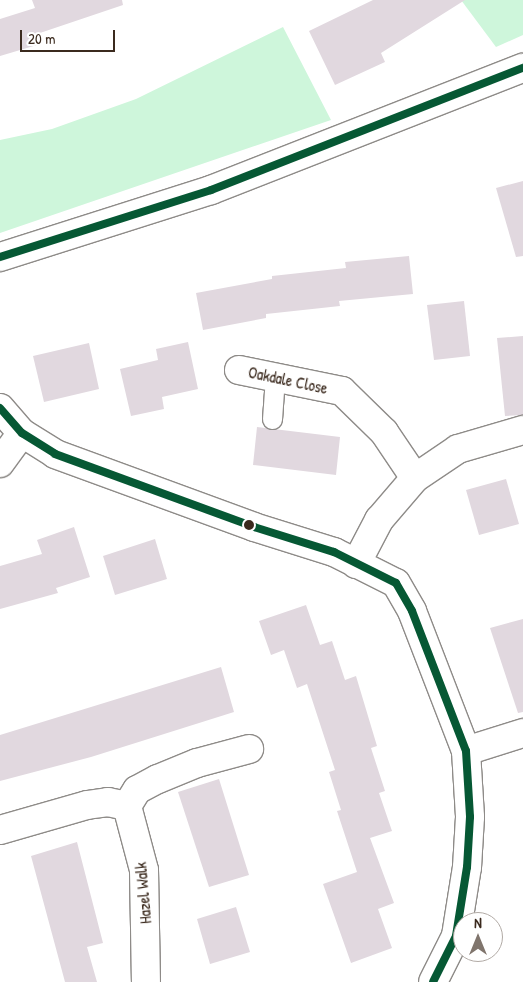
<!DOCTYPE html>
<html>
<head>
<meta charset="utf-8">
<style>
	body { margin:0 }
	#map { position:relative; width:523px; height:982px; overflow:hidden; background:#fff; font-family:"Patrick Hand",sans-serif }
	div>[style] { position:absolute }
	.green>* { inset:0; background:#cef6db }
	.building>* { inset:0; background:#e1d8df }
	.roads { filter:drop-shadow(1px 0 #8e8b88) drop-shadow(-1px 0 #8e8b88) drop-shadow(0 1px #8e8b88) drop-shadow(0 -1px #8e8b88) }
	.lane>* { height:19px; margin:-9.5px; padding:0 9.5px; transform-origin:9.5px; border-radius:9.5px; background:#fff }
	.street>* { height:28px; margin:-14px; padding:0 14px; transform-origin:14px; border-radius:14px; background:#fff }
	.secondary>* { height:28px; margin:-14px; padding:0 14px; transform-origin:14px; border-radius:14px; background:#fff }
	.bus-1>* { height:8px; margin:-4px; padding:0 4px; transform-origin:4px; border-radius:4px; background:#065834 }
	.dots>* { width:14px; height:14px; translate:-50% -50%; box-sizing:border-box; border:2px solid #fff; border-radius:50% }
	span { translate:-50% -50%; white-space:nowrap; text-align:center; line-height:1.15; -webkit-text-stroke:4px #fff; paint-order:stroke }
	.street-label { font-size:16px; color:#3b2a1e }
	.north { position:absolute; left:453px; top:912px; width:50px; height:50px; box-sizing:border-box; background:#fff; border:1px solid #b1aaa5; border-radius:50%; rotate:0deg; font-size:14px; font-weight:700; line-height:20px; text-align:center; color:#3b2a1e }
	.north::after { content:''; display:block; margin:auto; width:18px; height:22px; background:#80756d; clip-path:polygon(50% 0,100% 100%,50% 72%,0 100%) }
	.scale { position:absolute; left:20px; top:30px; width:95px; height:22px; box-sizing:border-box; border:2px solid #3b2a1e; border-top:0; padding-left:6px; font-size:15px; line-height:18px; white-space:nowrap; color:#3b2a1e; -webkit-text-stroke:4px #fff; paint-order:stroke }
</style>
</head>
<body>
<div id="map">
	<div class="green">
		<i style="clip-path:polygon(461px 0,523px 0,523px 35px,496px 47px)"></i>
		<i style="clip-path:polygon(283px 27px,331px 120px,0 233px,0 140px,52px 129px,136px 99px)"></i>
	</div>
	<div class="building">
		<i style="clip-path:polygon(32px 0,122px 0,123px 5px,34px 35px,37px 45px,0 56px,0 19px,35px 8px)"></i>
		<i style="clip-path:polygon(373px 0,465px 0,381px 53px,385px 62px,335px 85px,309px 31px)"></i>
		<i style="clip-path:polygon(523px 181px,523px 256px,516px 257px,496px 188px)"></i>
		<i style="clip-path:polygon(409px 256px,413px 294px,339px 301px,340px 306px,266px 314px,266px 318px,203px 330px,196px 293px,272px 279px,272px 276px,346px 268px,345px 262px)"></i>
		<i style="clip-path:polygon(464px 301px,470px 356px,434px 360px,427px 305px)"></i>
		<i style="clip-path:polygon(523px 336px,523px 415px,505px 416px,497px 338px)"></i>
		<i style="clip-path:polygon(188px 342px,198px 389px,162px 397px,164px 409px,131px 416px,120px 369px,158px 360px,156px 349px)"></i>
		<i style="clip-path:polygon(89px 343px,99px 389px,44px 402px,33px 356px)"></i>
		<i style="clip-path:polygon(257px 427px,340px 437px,336px 475px,253px 465px)"></i>
		<i style="clip-path:polygon(506px 479px,519px 524px,479px 535px,466px 490px)"></i>
		<i style="clip-path:polygon(74px 527px,90px 577px,56px 588px,58px 593px,0 609px,0 566px,42px 554px,37px 540px)"></i>
		<i style="clip-path:polygon(155px 539px,167px 579px,115px 595px,103px 556px)"></i>
		<i style="clip-path:polygon(306px 605px,320px 645px,332px 641px,345px 680px,356px 676px,377px 746px,371px 748px,385px 791px,379px 793px,392px 831px,370px 838px,394px 903px,378px 909px,392px 948px,351px 963px,323px 884px,357px 872px,337px 811px,341px 810px,329px 772px,335px 770px,307px 684px,297px 688px,284px 650px,271px 655px,259px 621px)"></i>
		<i style="clip-path:polygon(523px 619px,523px 712px,518px 713px,490px 628px)"></i>
		<i style="clip-path:polygon(221px 667px,234px 712px,91px 757px,0 781px,0 735px)"></i>
		<i style="clip-path:polygon(219px 779px,249px 875px,209px 887px,178px 792px)"></i>
		<i style="clip-path:polygon(77px 842px,103px 943px,87px 947px,97px 982px,65px 982px,31px 856px)"></i>
		<i style="clip-path:polygon(236px 907px,250px 952px,210px 964px,197px 919px)"></i>
	</div>
	<div class="roads">
		<div class="lane">
			<i style="left:272px;top:419px;width:42px;rotate:-85.9deg"></i>
		</div>
		<div class="street">
			<i style="left:239px;top:370px;width:105px;rotate:11.5deg"></i>
			<i style="left:342px;top:391px;width:59px;rotate:44.3deg"></i>
			<i style="left:384px;top:432px;width:55px;rotate:56deg"></i>
			<i style="left:0;top:408px;width:33px;rotate:49deg"></i>
			<i style="left:22px;top:433px;width:39px;rotate:32deg"></i>
			<i style="left:55px;top:454px;width:212px;rotate:20.1deg"></i>
			<i style="left:254px;top:527px;width:84px;rotate:17.4deg"></i>
			<i style="left:334px;top:552px;width:69px;rotate:26.6deg"></i>
			<i style="left:396px;top:583px;width:32px;rotate:60deg"></i>
			<i style="left:412px;top:611px;width:150px;rotate:68.9deg"></i>
			<i style="left:466px;top:751px;width:66px;rotate:86.5deg"></i>
			<i style="left:470px;top:817px;width:50px;rotate:93.4deg"></i>
			<i style="left:467px;top:867px;width:70px;rotate:99.1deg"></i>
			<i style="left:456px;top:936px;width:51px;rotate:116.6deg"></i>
			<i style="left:0;top:463px;width:37px;rotate:-54deg"></i>
			<i style="left:356px;top:564px;width:50px;rotate:-62.4deg"></i>
			<i style="left:379px;top:520px;width:55px;rotate:-49.4deg"></i>
			<i style="left:415px;top:478px;width:52px;rotate:-34deg"></i>
			<i style="left:458px;top:449px;width:68px;rotate:-16.3deg"></i>
			<i style="left:466px;top:751px;width:60px;rotate:-17.5deg"></i>
			<i style="left:127px;top:806px;width:66px;rotate:75.1deg"></i>
			<i style="left:144px;top:870px;width:112px;rotate:89deg"></i>
			<i style="left:0;top:830px;width:91px;rotate:-16deg"></i>
			<i style="left:87px;top:805px;width:21px;rotate:-8deg"></i>
			<i style="left:108px;top:802px;width:19px;rotate:12deg"></i>
			<i style="left:127px;top:806px;width:19px;rotate:-58deg"></i>
			<i style="left:137px;top:790px;width:24px;rotate:-28deg"></i>
			<i style="left:158px;top:779px;width:42px;rotate:-22.3deg"></i>
			<i style="left:197px;top:763px;width:54px;rotate:-15.1deg"></i>
		</div>
		<div class="secondary">
			<i style="left:0;top:257px;width:221px;rotate:-17.6deg"></i>
			<i style="left:211px;top:190px;width:335px;rotate:-21.4deg"></i>
		</div>
	</div>
	<div class="bus-1">
		<i style="left:0;top:257px;width:221px;rotate:-17.6deg"></i>
		<i style="left:211px;top:190px;width:335px;rotate:-21.4deg"></i>
		<i style="left:0;top:408px;width:33px;rotate:49deg"></i>
		<i style="left:22px;top:433px;width:39px;rotate:32deg"></i>
		<i style="left:55px;top:454px;width:212px;rotate:20.1deg"></i>
		<i style="left:254px;top:527px;width:84px;rotate:17.4deg"></i>
		<i style="left:334px;top:552px;width:69px;rotate:26.6deg"></i>
		<i style="left:396px;top:583px;width:32px;rotate:60deg"></i>
		<i style="left:412px;top:611px;width:150px;rotate:68.9deg"></i>
		<i style="left:466px;top:751px;width:66px;rotate:86.5deg"></i>
		<i style="left:470px;top:817px;width:50px;rotate:93.4deg"></i>
		<i style="left:467px;top:867px;width:70px;rotate:99.1deg"></i>
		<i style="left:456px;top:936px;width:51px;rotate:116.6deg"></i>
	</div>
	<div class="dots">
		<i style="left:249px;top:525px;background:#3b2a1e"></i>
	</div>
	<div class="street-label">
		<span style="left:288px;top:380px;rotate:12deg">Oakdale Close</span>
		<span style="left:143px;top:893px;rotate:-95deg">Hazel Walk</span>
	</div>
	<div class="north">N</div>
	<div class="scale">20 m</div>
</div>
</body>
</html>
